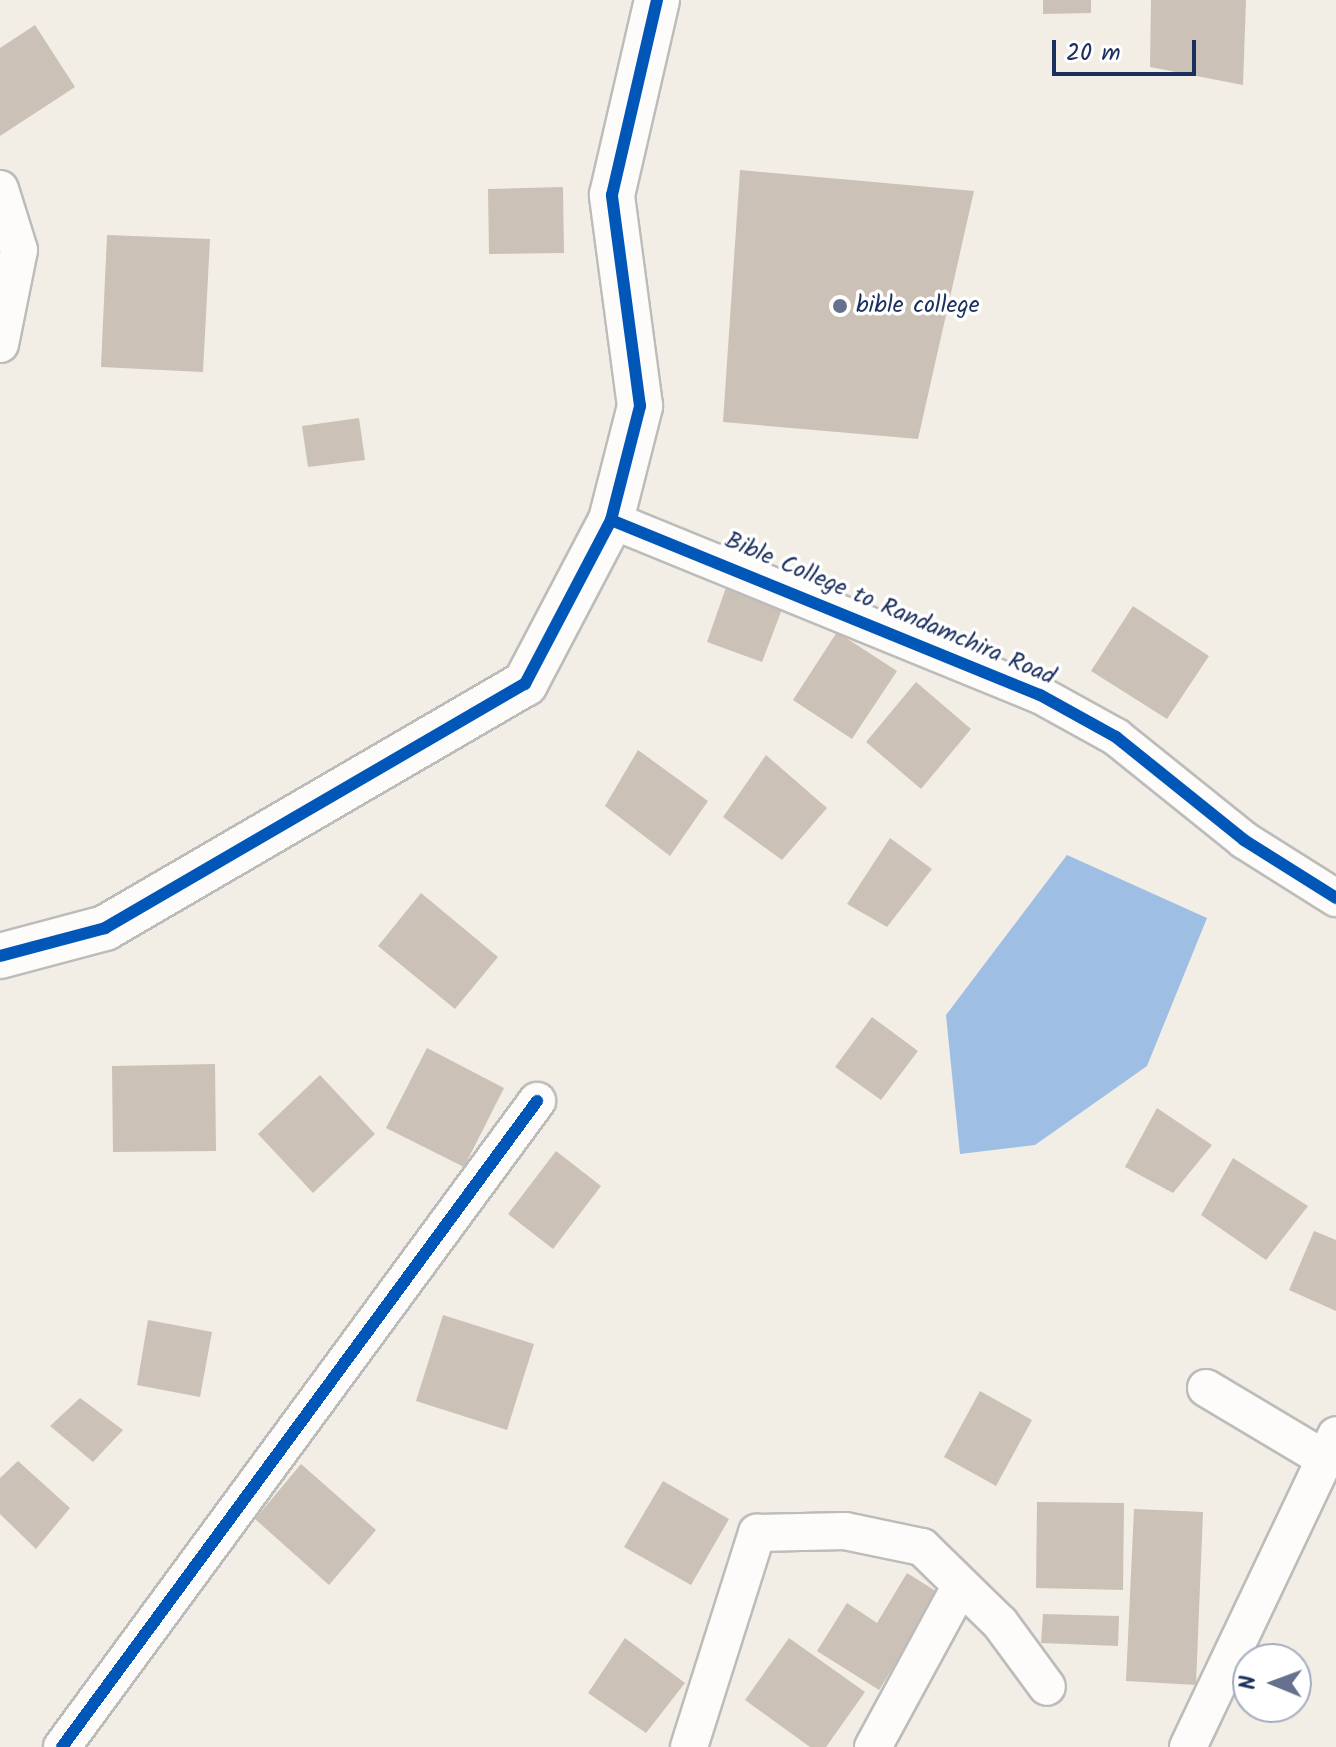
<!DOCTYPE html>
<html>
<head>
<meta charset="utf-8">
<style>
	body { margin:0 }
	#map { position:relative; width:1336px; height:1747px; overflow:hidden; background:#f2eee5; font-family:Kalam,sans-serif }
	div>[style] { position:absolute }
	.water>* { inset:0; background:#9ebee4 }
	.building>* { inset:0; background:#ccc1b6 }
	.roads { filter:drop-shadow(2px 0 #bcbcbb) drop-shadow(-2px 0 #bcbcbb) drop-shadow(0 2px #bcbcbb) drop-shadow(0 -2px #bcbcbb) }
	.street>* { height:36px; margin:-18px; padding:0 18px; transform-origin:18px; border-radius:18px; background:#fdfcfb }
	.secondary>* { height:44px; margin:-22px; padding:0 22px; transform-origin:22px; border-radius:22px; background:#fdfcfb }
	.cycleway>* { height:12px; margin:-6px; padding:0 6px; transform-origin:6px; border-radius:6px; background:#0057b8 }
	.dots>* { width:22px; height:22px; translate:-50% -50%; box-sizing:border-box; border:4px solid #fff; border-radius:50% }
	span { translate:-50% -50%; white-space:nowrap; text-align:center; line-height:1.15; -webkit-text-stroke:7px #fff; paint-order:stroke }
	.poi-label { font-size:24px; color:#1b2f5e }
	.left { translate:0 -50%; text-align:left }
	.street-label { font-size:24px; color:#1b2f5e }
	.north { position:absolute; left:1232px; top:1643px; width:80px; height:80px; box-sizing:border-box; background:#fff; border:2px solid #a4acbf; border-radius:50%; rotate:271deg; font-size:22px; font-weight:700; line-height:32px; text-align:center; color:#1b2f5e }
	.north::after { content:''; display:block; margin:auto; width:28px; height:36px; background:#66728d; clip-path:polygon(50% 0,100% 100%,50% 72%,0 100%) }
	.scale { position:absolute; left:1052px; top:40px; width:144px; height:36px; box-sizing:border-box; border:4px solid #1b2f5e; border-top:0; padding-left:10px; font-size:24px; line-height:28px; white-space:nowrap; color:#1b2f5e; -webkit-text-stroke:6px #fff; paint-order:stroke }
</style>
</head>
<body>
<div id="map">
	<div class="water">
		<i style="clip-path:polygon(1067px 855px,1207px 918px,1147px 1066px,1035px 1145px,960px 1154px,946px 1015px)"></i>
	</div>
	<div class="building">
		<i style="clip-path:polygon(1043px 0,1091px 0,1091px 13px,1043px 14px)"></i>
		<i style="clip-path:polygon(1151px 0,1246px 0,1243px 85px,1150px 67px)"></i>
		<i style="clip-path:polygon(35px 25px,75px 87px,0 136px,0 48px)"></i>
		<i style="clip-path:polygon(740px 170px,974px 191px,918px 439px,723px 422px)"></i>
		<i style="clip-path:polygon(563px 187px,564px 253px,489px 254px,488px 189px)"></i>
		<i style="clip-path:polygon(107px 235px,210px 239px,203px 372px,101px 367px)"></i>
		<i style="clip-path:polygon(359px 418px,365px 460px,308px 467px,302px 426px)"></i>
		<i style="clip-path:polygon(730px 576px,787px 596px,762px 662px,707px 642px)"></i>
		<i style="clip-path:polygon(1133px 606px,1209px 656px,1167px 719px,1091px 671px)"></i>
		<i style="clip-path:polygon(837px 632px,897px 671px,852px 739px,793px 700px)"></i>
		<i style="clip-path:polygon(916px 682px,971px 729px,921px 789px,866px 742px)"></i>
		<i style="clip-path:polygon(638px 750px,708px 801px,670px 856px,605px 806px)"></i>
		<i style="clip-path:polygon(766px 755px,827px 808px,782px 860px,723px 817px)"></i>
		<i style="clip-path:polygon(890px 838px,932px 869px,887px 927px,847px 904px)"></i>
		<i style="clip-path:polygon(421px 893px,498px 957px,455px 1009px,378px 946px)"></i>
		<i style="clip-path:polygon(872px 1017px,918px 1051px,881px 1100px,835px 1067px)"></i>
		<i style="clip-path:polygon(427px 1048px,504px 1088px,464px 1167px,386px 1128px)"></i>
		<i style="clip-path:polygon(215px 1064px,216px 1151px,113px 1152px,112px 1066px)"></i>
		<i style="clip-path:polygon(320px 1075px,375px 1134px,313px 1193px,258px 1134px)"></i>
		<i style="clip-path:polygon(1157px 1108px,1212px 1145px,1173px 1193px,1125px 1167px)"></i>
		<i style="clip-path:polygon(556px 1151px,601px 1186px,553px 1249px,508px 1214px)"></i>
		<i style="clip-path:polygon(1233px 1158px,1308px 1206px,1266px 1260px,1201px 1215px)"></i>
		<i style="clip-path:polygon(1314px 1231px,1336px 1240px,1336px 1311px,1289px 1290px)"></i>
		<i style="clip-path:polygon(443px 1315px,534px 1344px,507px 1430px,416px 1401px)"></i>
		<i style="clip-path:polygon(148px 1320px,212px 1332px,200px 1397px,137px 1385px)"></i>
		<i style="clip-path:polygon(980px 1391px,1032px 1420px,996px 1486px,944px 1457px)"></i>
		<i style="clip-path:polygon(80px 1398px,123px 1430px,93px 1462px,50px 1426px)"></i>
		<i style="clip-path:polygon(18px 1461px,70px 1508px,36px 1549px,0 1514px,0 1478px)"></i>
		<i style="clip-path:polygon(301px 1464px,376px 1530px,329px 1585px,255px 1519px)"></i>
		<i style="clip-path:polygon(663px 1481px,729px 1519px,691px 1585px,624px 1547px)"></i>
		<i style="clip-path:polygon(1037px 1502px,1124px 1503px,1123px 1590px,1036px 1588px)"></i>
		<i style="clip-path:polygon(1134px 1509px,1203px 1512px,1196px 1685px,1126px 1681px)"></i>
		<i style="clip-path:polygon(907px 1573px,939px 1593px,879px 1690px,817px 1651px,847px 1603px,877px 1623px)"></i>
		<i style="clip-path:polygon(1043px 1614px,1119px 1616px,1118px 1646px,1041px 1643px)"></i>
		<i style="clip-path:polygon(625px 1638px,685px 1683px,646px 1733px,588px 1693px)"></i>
		<i style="clip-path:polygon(789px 1638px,865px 1692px,826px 1747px,810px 1747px,745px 1700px)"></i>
	</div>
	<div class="roads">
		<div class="street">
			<i style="left:0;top:189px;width:64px;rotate:72.7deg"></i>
			<i style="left:19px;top:250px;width:96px;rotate:101.4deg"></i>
			<i style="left:611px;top:520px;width:463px;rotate:22.2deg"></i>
			<i style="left:1040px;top:695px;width:87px;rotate:28.9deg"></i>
			<i style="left:1116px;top:737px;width:164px;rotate:38.8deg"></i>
			<i style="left:1244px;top:840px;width:109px;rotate:32.2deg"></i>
			<i style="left:1206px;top:1388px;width:139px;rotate:30.8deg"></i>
			<i style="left:62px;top:1747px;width:802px;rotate:-53.67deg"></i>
			<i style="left:689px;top:1747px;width:225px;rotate:-72.4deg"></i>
			<i style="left:757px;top:1533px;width:88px;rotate:-1.3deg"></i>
			<i style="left:845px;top:1531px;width:79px;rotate:11.7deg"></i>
			<i style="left:922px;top:1547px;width:109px;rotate:44.3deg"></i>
			<i style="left:1000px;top:1623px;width:79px;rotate:53.7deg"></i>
			<i style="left:873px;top:1747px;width:184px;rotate:-61.5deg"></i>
			<i style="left:1188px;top:1747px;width:345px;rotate:-64.6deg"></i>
		</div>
		<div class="secondary">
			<i style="left:0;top:956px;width:109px;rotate:-14.9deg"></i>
			<i style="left:105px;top:928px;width:486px;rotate:-30.2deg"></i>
			<i style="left:525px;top:684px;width:185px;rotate:-62.3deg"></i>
			<i style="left:611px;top:520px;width:118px;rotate:-75.7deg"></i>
			<i style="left:640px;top:406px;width:213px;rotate:-97.6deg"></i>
			<i style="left:612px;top:195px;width:200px;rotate:-77deg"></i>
		</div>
	</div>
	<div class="cycleway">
		<i style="left:611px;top:520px;width:463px;rotate:22.2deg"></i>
		<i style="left:1040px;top:695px;width:87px;rotate:28.9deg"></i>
		<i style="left:1116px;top:737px;width:164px;rotate:38.8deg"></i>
		<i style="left:1244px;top:840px;width:109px;rotate:32.2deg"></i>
		<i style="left:0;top:956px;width:109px;rotate:-14.9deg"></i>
		<i style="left:105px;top:928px;width:486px;rotate:-30.2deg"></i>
		<i style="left:525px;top:684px;width:185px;rotate:-62.3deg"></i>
		<i style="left:611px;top:520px;width:118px;rotate:-75.7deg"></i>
		<i style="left:640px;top:406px;width:213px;rotate:-97.6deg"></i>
		<i style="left:612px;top:195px;width:200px;rotate:-77deg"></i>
		<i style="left:62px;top:1747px;width:802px;rotate:-53.67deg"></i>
	</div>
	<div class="dots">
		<i style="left:840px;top:306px;background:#66728d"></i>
	</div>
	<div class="poi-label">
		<span class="left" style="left:856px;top:306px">bible college</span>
	</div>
	<div class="street-label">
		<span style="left:890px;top:609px;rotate:23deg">Bible College to Randamchira Road</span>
	</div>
	<div class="north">N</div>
	<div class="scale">20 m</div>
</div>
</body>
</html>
